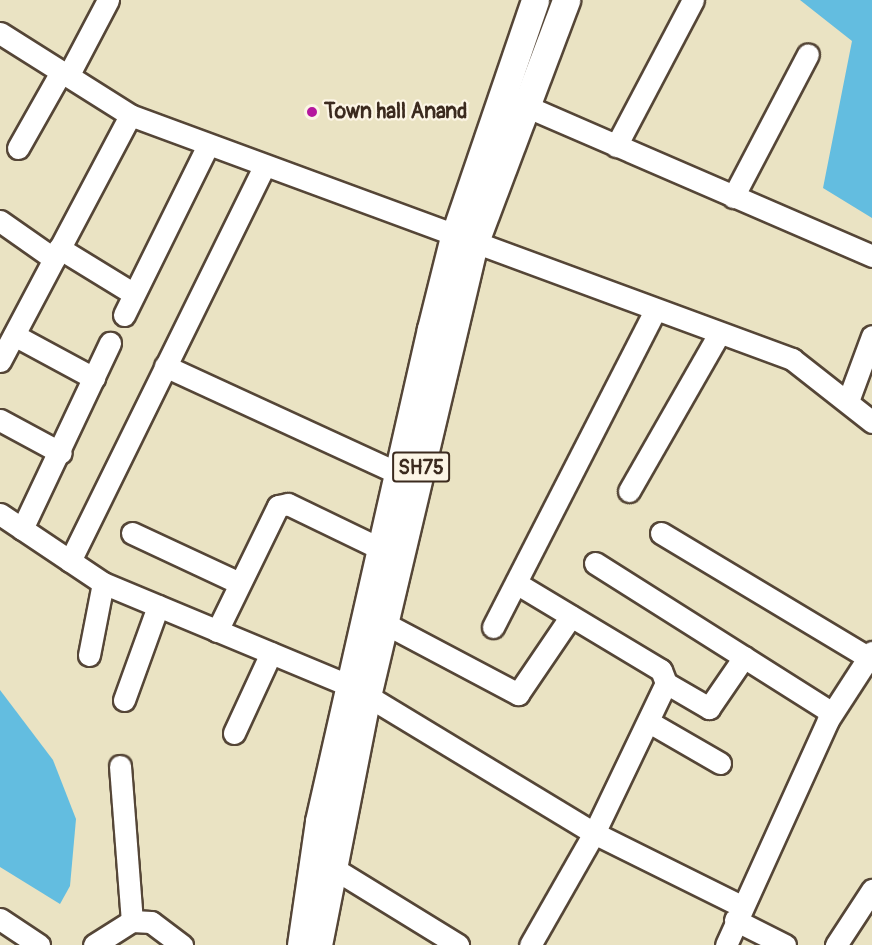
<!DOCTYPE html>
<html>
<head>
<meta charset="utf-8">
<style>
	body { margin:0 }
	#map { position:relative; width:872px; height:945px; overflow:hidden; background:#eae3c3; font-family:Pangolin,sans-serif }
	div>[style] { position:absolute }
	.water>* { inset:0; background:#63bde0 }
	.roads { filter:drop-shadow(2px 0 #554637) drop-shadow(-2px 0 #554637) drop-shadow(0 2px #554637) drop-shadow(0 -2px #554637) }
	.minor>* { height:21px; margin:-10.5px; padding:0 10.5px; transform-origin:10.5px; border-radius:10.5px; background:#fff }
	.major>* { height:27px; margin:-13.5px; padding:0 13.5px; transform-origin:13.5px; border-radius:13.5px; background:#fff }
	.dots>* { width:16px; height:16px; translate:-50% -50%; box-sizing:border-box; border:3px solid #fcf5e5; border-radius:50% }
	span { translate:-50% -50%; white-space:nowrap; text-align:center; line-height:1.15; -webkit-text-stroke:4.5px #fcf5e5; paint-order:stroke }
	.shield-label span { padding:2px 4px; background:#fcf5e5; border:2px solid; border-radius:4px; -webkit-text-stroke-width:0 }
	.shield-label { font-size:20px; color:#3b2a1e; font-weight:700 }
	.poi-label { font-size:21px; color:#3b2a1e; font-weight:700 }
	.left { translate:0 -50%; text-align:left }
</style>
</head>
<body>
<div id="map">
	<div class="water">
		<i style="clip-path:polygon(800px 0,872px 0,872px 218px,823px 188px,852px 41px)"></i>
		<i style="clip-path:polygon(0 690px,53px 760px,76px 819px,70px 886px,60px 904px,0 867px)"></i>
	</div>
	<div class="roads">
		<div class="minor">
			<i style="left:0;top:33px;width:154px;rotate:32.2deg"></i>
			<i style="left:130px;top:115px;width:706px;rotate:20.23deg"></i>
			<i style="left:792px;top:359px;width:102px;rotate:38.2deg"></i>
			<i style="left:68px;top:76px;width:86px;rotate:-62.2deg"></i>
			<i style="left:528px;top:107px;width:375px;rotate:23.4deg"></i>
			<i style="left:616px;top:146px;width:165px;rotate:-62.2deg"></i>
			<i style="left:18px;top:148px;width:87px;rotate:-60.5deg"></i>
			<i style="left:733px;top:197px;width:161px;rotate:-62.3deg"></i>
			<i style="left:0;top:221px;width:66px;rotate:35.1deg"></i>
			<i style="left:59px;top:248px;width:88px;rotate:31.5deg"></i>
			<i style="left:124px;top:315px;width:190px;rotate:-63.7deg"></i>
			<i style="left:14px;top:335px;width:91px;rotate:28.3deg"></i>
			<i style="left:0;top:361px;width:278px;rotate:-62.1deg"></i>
			<i style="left:165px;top:366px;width:256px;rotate:24.7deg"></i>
			<i style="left:848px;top:401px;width:69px;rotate:-69.7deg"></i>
			<i style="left:0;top:420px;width:69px;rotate:28.4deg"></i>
			<i style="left:629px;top:491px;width:181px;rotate:-60.2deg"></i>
			<i style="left:0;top:514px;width:124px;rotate:33.8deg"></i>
			<i style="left:103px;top:583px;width:269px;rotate:22.6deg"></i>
			<i style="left:351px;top:686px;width:284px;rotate:31.2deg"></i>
			<i style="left:594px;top:833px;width:164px;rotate:26.4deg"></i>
			<i style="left:22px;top:529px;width:206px;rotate:-64.7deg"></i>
			<i style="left:132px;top:533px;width:118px;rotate:25deg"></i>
			<i style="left:661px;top:533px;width:240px;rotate:31deg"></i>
			<i style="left:70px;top:561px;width:440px;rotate:-63.8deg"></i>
			<i style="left:595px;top:563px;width:280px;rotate:32.3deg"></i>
			<i style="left:516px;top:583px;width:169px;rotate:31deg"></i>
			<i style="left:661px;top:670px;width:14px;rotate:69deg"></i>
			<i style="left:666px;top:683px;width:166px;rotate:115.6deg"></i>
			<i style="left:594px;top:833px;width:129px;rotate:119.7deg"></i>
			<i style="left:384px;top:623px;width:152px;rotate:27.9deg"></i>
			<i style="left:518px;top:694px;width:94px;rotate:-55.8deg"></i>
			<i style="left:493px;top:627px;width:356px;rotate:-62.9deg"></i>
			<i style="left:217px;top:631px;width:139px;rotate:-64deg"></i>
			<i style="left:278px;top:506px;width:10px;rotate:-11deg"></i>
			<i style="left:288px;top:504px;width:106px;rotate:25.8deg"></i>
			<i style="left:89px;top:655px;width:73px;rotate:-79deg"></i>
			<i style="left:666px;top:683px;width:50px;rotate:30.2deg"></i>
			<i style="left:709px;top:708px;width:62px;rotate:-55.5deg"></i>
			<i style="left:124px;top:700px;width:100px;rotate:-70.1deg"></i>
			<i style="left:649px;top:722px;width:82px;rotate:30deg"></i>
			<i style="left:234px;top:733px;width:88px;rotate:-65.2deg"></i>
			<i style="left:120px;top:766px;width:155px;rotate:85.6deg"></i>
			<i style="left:333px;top:868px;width:147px;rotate:31.6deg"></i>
			<i style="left:0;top:919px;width:47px;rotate:33.7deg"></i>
			<i style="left:735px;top:920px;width:56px;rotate:26.6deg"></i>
			<i style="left:94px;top:945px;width:45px;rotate:-32.3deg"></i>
			<i style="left:132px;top:921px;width:19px;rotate:3deg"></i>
			<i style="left:151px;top:922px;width:39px;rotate:37deg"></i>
			<i style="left:726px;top:945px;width:247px;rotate:-65.6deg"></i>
			<i style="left:828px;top:720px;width:81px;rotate:-57.1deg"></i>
			<i style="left:836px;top:945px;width:66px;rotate:-56.8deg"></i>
		</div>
		<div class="major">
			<i style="left:301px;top:945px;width:125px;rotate:-81.7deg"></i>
			<i style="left:319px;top:821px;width:505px;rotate:-77.18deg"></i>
			<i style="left:431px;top:329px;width:95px;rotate:-76deg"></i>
			<i style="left:454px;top:237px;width:250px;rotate:-71.1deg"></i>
			<i style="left:318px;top:945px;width:254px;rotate:-78.9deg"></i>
			<i style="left:367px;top:696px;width:464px;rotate:-76.7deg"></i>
			<i style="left:474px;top:244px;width:261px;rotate:-69.3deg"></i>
		</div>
	</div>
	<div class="dots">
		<i style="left:312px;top:112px;background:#b5179e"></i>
	</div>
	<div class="shield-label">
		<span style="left:421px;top:467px">SH75</span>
	</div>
	<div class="poi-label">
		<span class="left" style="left:324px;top:112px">Town hall Anand</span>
	</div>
</div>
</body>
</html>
